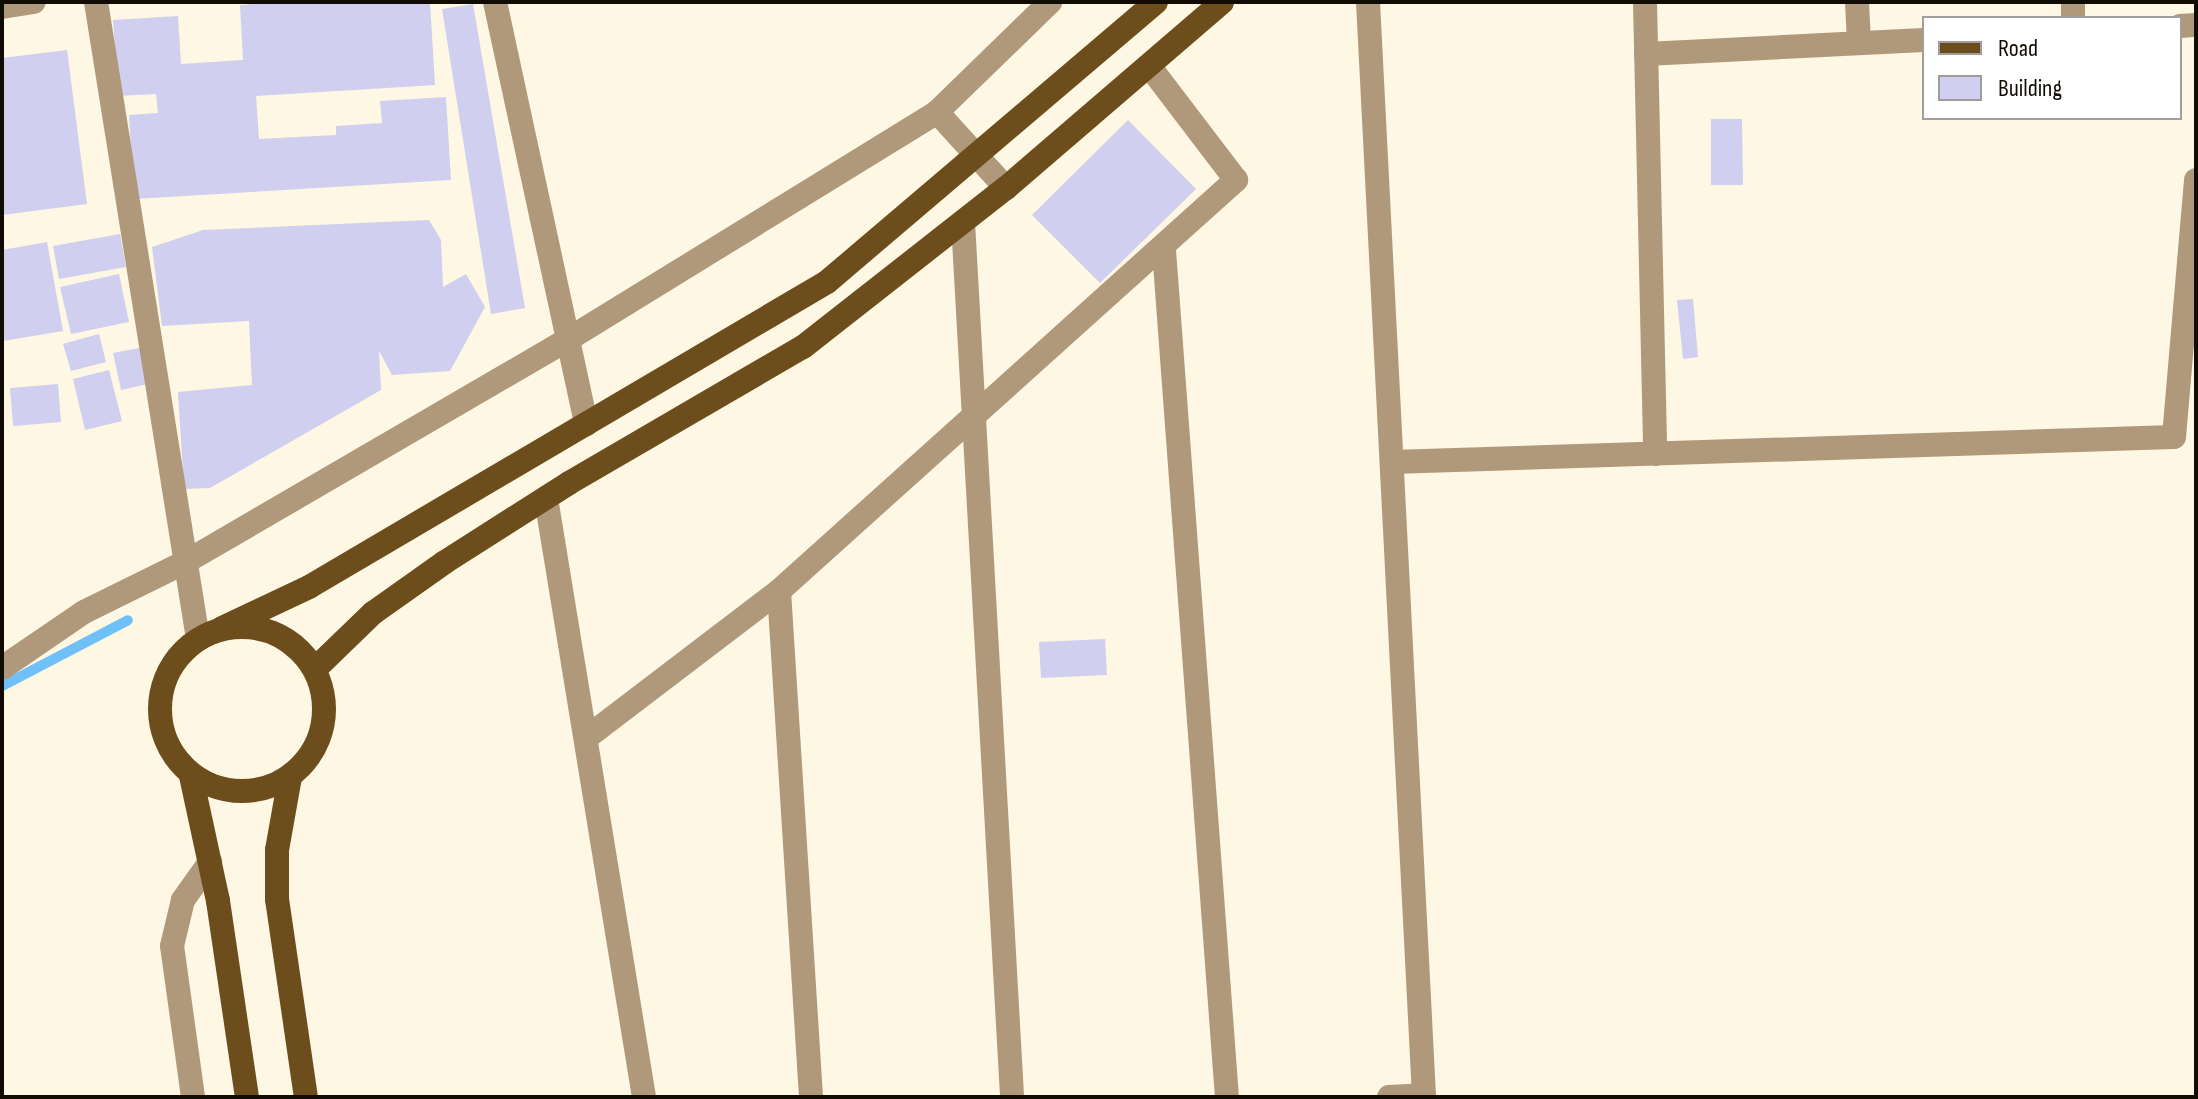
<!DOCTYPE html>
<html>
<head>
<meta charset="utf-8">
<style>
	body { margin:0 }
	#map { position:relative; width:2198px; height:1099px; overflow:hidden; background:#fdf7e3; font-family:"Sofia Sans Condensed",sans-serif }
	div>[style] { position:absolute }
	.stream>* { height:10px; margin:-5px; padding:0 5px; transform-origin:5px; border-radius:5px; background:#6fc0f9 }
	.building>* { inset:0; background:#d0cfef }
	.minor>* { height:24px; margin:-12px; padding:0 12px; transform-origin:12px; border-radius:12px; background:#b0997a }
	.major>* { height:24px; margin:-12px; padding:0 12px; transform-origin:12px; border-radius:12px; background:#6e4d1d }
	.major>.ring { margin:-12px; padding:0; box-sizing:content-box; background:none; border:24px solid #6e4d1d; border-radius:50% }
	span { translate:-50% -50%; white-space:nowrap; text-align:center; line-height:1.15; -webkit-text-stroke:7px #fff; paint-order:stroke }
	.frame { position:absolute; inset:0; border:4px solid #100c03; pointer-events:none }
	.legend { position:absolute; left:1922px; top:16px; width:260px; height:104px; box-sizing:border-box; background:#fff; border:2px solid #9f9e9a; margin:0; padding:10px 14px; list-style:none; font-size:24px; color:#100c03 }
	.legend li { display:flex; align-items:center; gap:16px; height:40px }
	.legend b { width:40px; border:2px solid #9f9e9a }
</style>
</head>
<body>
<div id="map">
	<div class="stream">
		<i style="left:2px;top:686px;width:142px;rotate:-27.6deg"></i>
	</div>
	<div class="building">
		<i style="clip-path:polygon(282px 2px,430px 2px,435px 85px,256px 96px,259px 139px,336px 135px,336px 126px,382px 123px,380px 101px,446px 97px,451px 180px,134px 199px,129px 115px,158px 113px,156px 94px,118px 96px,113px 20px,178px 16px,181px 64px,243px 60px,240px 5px)"></i>
		<i style="clip-path:polygon(473px 4px,525px 308px,491px 314px,442px 9px)"></i>
		<i style="clip-path:polygon(67px 50px,87px 204px,2px 215px,2px 58px)"></i>
		<i style="clip-path:polygon(1711px 119px,1742px 119px,1743px 185px,1711px 185px)"></i>
		<i style="clip-path:polygon(1128px 120px,1196px 189px,1100px 283px,1032px 215px)"></i>
		<i style="clip-path:polygon(429px 220px,441px 240px,443px 287px,466px 274px,485px 307px,450px 371px,392px 375px,379px 351px,381px 390px,210px 488px,184px 489px,178px 392px,252px 385px,249px 321px,162px 326px,152px 247px,203px 230px)"></i>
		<i style="clip-path:polygon(120px 234px,126px 267px,59px 279px,53px 246px)"></i>
		<i style="clip-path:polygon(47px 242px,63px 331px,3px 341px,2px 250px)"></i>
		<i style="clip-path:polygon(119px 274px,129px 322px,71px 334px,60px 287px)"></i>
		<i style="clip-path:polygon(1693px 299px,1698px 357px,1683px 359px,1677px 300px)"></i>
		<i style="clip-path:polygon(99px 334px,106px 362px,71px 371px,63px 344px)"></i>
		<i style="clip-path:polygon(144px 347px,152px 383px,121px 390px,113px 353px)"></i>
		<i style="clip-path:polygon(109px 370px,122px 421px,85px 430px,73px 379px)"></i>
		<i style="clip-path:polygon(58px 384px,61px 422px,13px 426px,10px 388px)"></i>
		<i style="clip-path:polygon(1105px 639px,1107px 675px,1041px 678px,1039px 642px)"></i>
	</div>
	<div class="minor">
		<i style="left:96px;top:2px;width:645px;rotate:80.9deg"></i>
		<i style="left:495px;top:2px;width:432px;rotate:77.8deg"></i>
		<i style="left:1368px;top:2px;width:1096px;rotate:87.07deg"></i>
		<i style="left:1645px;top:2px;width:452px;rotate:88.7deg"></i>
		<i style="left:1857px;top:2px;width:41px;rotate:87.2deg"></i>
		<i style="left:2073px;top:2px;width:16px;rotate:90deg"></i>
		<i style="left:2px;top:7px;width:32px;rotate:-9deg"></i>
		<i style="left:2180px;top:26px;width:16px;rotate:-4deg"></i>
		<i style="left:1646px;top:54px;width:278px;rotate:-2.9deg"></i>
		<i style="left:937px;top:112px;width:103px;rotate:47.8deg"></i>
		<i style="left:963px;top:222px;width:876px;rotate:86.79deg"></i>
		<i style="left:1164px;top:250px;width:849px;rotate:85.75deg"></i>
		<i style="left:1392px;top:462px;width:782px;rotate:-1.83deg"></i>
		<i style="left:2174px;top:437px;width:258px;rotate:-85.1deg"></i>
		<i style="left:546px;top:498px;width:607px;rotate:80.71deg"></i>
		<i style="left:779px;top:591px;width:507px;rotate:86.38deg"></i>
		<i style="left:2px;top:668px;width:99px;rotate:-34.3deg"></i>
		<i style="left:84px;top:612px;width:117px;rotate:-26.3deg"></i>
		<i style="left:189px;top:560px;width:437px;rotate:-30.2deg"></i>
		<i style="left:567px;top:340px;width:435px;rotate:-31.6deg"></i>
		<i style="left:937px;top:112px;width:158px;rotate:-44.2deg"></i>
		<i style="left:586px;top:738px;width:243px;rotate:-37.3deg"></i>
		<i style="left:779px;top:591px;width:615px;rotate:-41.97deg"></i>
		<i style="left:1236px;top:180px;width:143px;rotate:-127.3deg"></i>
		<i style="left:193px;top:1097px;width:152px;rotate:-97.9deg"></i>
		<i style="left:172px;top:946px;width:47px;rotate:-76.6deg"></i>
		<i style="left:183px;top:900px;width:47px;rotate:-54.6deg"></i>
		<i style="left:1389px;top:1097px;width:35px;rotate:-3deg"></i>
	</div>
	<div class="major">
		<i class="ring" style="left:160px;top:627px;width:140px;height:140px"></i>
		<i style="left:222px;top:628px;width:96px;rotate:-25.2deg"></i>
		<i style="left:309px;top:587px;width:601px;rotate:-30.49deg"></i>
		<i style="left:827px;top:282px;width:432px;rotate:-40.4deg"></i>
		<i style="left:315px;top:669px;width:81px;rotate:-44deg"></i>
		<i style="left:373px;top:613px;width:88px;rotate:-35.3deg"></i>
		<i style="left:445px;top:562px;width:147px;rotate:-32.5deg"></i>
		<i style="left:569px;top:483px;width:271px;rotate:-30.2deg"></i>
		<i style="left:803px;top:347px;width:258px;rotate:-38.1deg"></i>
		<i style="left:1006px;top:188px;width:285px;rotate:-40.7deg"></i>
		<i style="left:191px;top:776px;width:128px;rotate:77.8deg"></i>
		<i style="left:218px;top:901px;width:198px;rotate:81.6deg"></i>
		<i style="left:290px;top:777px;width:74px;rotate:100.1deg"></i>
		<i style="left:277px;top:850px;width:49px;rotate:90deg"></i>
		<i style="left:277px;top:899px;width:200px;rotate:81.7deg"></i>
	</div>
	<div class="frame"></div>
	<ul class="legend">
	<li><b style="height:10px;background:#6e4d1d"></b>Road</li>
	<li><b style="height:22px;background:#d0cfef"></b>Building</li>
	</ul>
</div>
</body>
</html>
